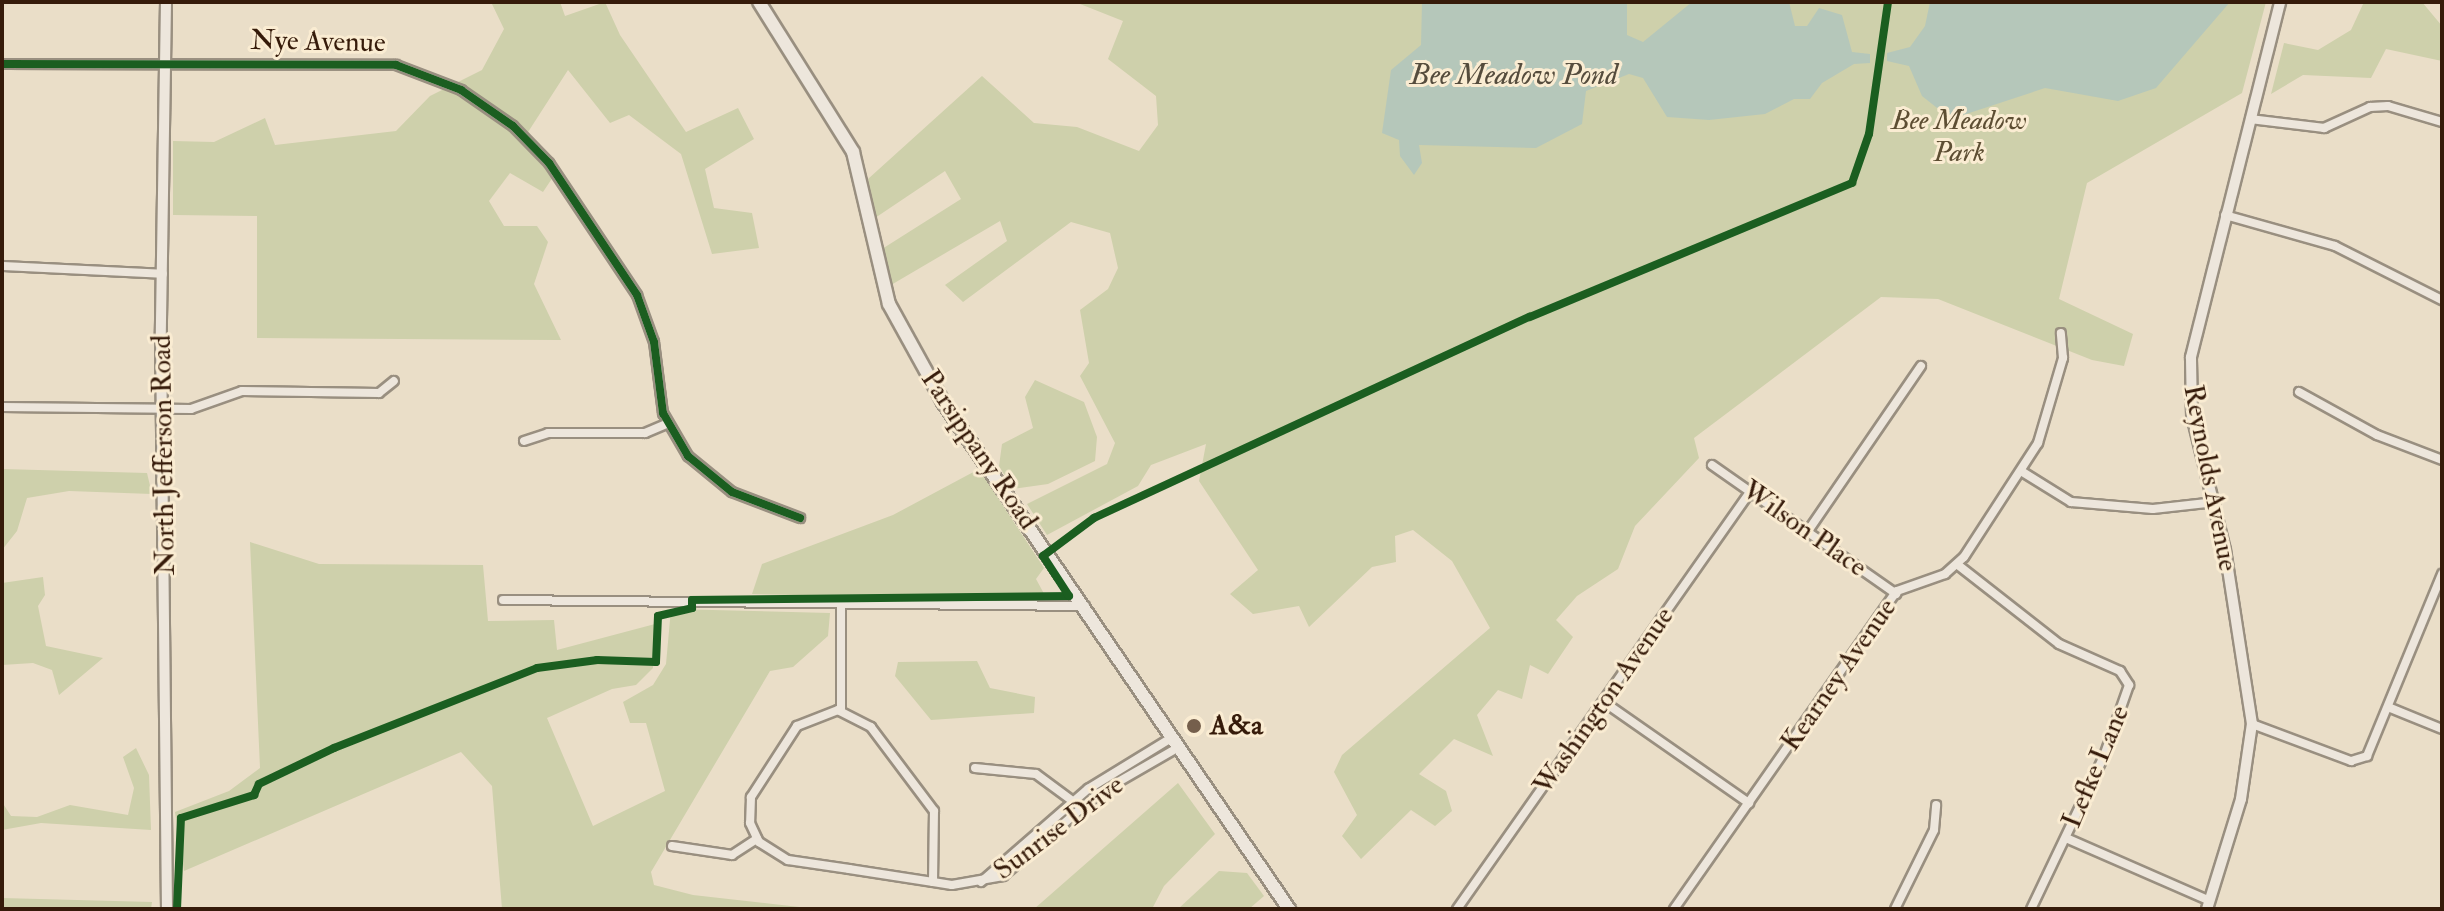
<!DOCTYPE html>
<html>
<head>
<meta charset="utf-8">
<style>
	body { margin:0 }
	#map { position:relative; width:2444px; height:911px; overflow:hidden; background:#eadec8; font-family:"IM FELL Double Pica",serif }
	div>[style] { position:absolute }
	.green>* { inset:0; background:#ced0ab }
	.water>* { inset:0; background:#b5c7ba }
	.roads { filter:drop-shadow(2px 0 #998f80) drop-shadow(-2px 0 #998f80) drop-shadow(0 2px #998f80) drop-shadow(0 -2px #998f80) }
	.minor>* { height:8px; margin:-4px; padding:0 4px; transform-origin:4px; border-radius:4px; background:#ede6dc }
	.tertiary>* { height:10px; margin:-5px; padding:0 5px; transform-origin:5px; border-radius:5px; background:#ede6dc }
	.secondary>* { height:12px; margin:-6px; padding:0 6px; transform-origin:6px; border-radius:6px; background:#ede6dc }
	.cycleway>* { height:8px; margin:-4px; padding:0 4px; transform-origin:4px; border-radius:4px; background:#1b5e20 }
	.dots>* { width:22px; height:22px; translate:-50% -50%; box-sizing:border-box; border:4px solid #faecd2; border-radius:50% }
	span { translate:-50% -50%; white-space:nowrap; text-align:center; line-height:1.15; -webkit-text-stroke:6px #faecd2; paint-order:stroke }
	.street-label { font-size:28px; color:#361b0a }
	.park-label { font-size:28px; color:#5d4e33; font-style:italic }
	.poi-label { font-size:28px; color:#361b0a; font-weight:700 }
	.left { translate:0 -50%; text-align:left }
	.water-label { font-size:30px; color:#554c3d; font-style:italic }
	.frame { position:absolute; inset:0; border:4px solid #361b0a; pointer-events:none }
</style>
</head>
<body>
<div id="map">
	<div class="green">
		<i style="clip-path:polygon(491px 2px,560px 2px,565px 16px,605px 2px,620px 35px,686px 132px,738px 108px,754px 139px,705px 169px,714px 208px,752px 213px,759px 248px,712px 254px,681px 154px,629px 115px,610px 123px,568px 70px,521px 143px,553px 177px,543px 192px,510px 173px,489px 201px,504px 226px,537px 226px,548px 242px,534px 284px,561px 340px,257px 338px,257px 216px,173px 215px,173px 141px,214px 142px,265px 118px,275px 145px,396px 131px,430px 96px,482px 70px,504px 29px)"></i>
		<i style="clip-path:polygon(1075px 2px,2266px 2px,2242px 93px,2087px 183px,2059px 299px,2133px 334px,2124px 366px,2092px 360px,1938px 299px,1881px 297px,1694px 438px,1699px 458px,1635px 526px,1618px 569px,1577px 596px,1556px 620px,1573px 637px,1548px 674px,1530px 665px,1522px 699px,1498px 690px,1477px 715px,1493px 756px,1454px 739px,1419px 774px,1446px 791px,1452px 811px,1435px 826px,1411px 810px,1361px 859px,1342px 836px,1357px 815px,1334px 772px,1342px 755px,1490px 628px,1452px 561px,1413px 530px,1395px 536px,1396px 562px,1372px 567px,1309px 627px,1299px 606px,1253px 614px,1230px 594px,1258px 570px,1199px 481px,1206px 444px,1151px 465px,1138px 486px,1047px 535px,1027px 504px,1107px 464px,1115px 443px,1080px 376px,1089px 363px,1080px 310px,1108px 289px,1118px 268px,1110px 233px,1071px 222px,963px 302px,945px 285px,1007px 241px,1000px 221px,891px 285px,882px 249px,961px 199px,945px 171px,875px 218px,868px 179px,982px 76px,1034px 123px,1077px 127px,1139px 151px,1158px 125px,1156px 96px,1108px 59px,1123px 21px)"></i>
		<i style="clip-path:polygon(2364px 2px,2422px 2px,2442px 26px,2442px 61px,2386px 49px,2371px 78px,2303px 75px,2271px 94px,2284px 43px,2318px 50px,2351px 30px)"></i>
		<i style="clip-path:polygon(1035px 380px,1084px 402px,1097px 437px,1095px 461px,1048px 484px,1013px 489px,999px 466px,1002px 444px,1033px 428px,1025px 397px)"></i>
		<i style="clip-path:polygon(2px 469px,147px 473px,152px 494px,69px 491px,27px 498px,17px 531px,2px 550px)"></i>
		<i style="clip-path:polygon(979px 469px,1044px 568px,1036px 579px,1048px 601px,752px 594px,762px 564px,893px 515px)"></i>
		<i style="clip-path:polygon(250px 542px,319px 564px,483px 565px,488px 621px,554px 620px,557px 650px,655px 624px,653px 668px,636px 685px,612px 689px,547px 718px,593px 826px,665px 791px,646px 723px,630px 723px,623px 702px,653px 685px,666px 664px,671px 609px,830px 613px,828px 636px,793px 667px,770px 671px,651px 872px,654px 885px,693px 895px,817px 909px,502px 909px,492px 786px,461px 752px,184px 871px,175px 812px,229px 791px,260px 768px)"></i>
		<i style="clip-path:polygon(43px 577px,45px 595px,38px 606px,46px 646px,103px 658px,59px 695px,52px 670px,33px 663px,2px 665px,2px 583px)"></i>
		<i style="clip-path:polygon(977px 661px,990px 688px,1035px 697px,1034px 713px,931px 720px,895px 676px,898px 662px)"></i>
		<i style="clip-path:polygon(136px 748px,149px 775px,151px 830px,41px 823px,2px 830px,2px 802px,11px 816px,37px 817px,70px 805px,128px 815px,134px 788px,123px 757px)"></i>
		<i style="clip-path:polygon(1178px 783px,1215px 834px,1164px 886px,1152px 909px,1034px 909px)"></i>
		<i style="clip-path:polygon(1219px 871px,1247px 873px,1264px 896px,1249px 909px,1178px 909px)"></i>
		<i style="clip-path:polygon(2px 898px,152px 902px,151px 909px,2px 909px)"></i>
	</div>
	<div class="water">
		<i style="clip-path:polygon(1422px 2px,1627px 2px,1627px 35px,1643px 42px,1692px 2px,1789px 2px,1795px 26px,1807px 26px,1819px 8px,1842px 15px,1852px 52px,1870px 54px,1870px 63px,1854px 64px,1822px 83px,1810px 99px,1794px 99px,1765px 114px,1709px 120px,1667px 117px,1643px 78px,1629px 74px,1586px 91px,1582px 124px,1536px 148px,1419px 145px,1422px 163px,1414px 175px,1400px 156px,1399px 140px,1382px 133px,1391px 70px,1421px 45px)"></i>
		<i style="clip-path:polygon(1930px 2px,2230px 2px,2156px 88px,2118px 101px,2045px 88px,1951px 119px,1922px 96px,1909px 66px,1887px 61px,1887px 53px,1910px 47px,1925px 26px)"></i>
	</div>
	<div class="roads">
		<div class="minor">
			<i style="left:2px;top:64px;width:394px;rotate:0.1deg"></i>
			<i style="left:396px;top:65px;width:70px;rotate:21deg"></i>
			<i style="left:461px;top:90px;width:63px;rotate:34.7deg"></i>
			<i style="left:513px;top:126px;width:52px;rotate:45.8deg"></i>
			<i style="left:549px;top:163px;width:159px;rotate:56.3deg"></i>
			<i style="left:637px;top:295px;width:50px;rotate:70.1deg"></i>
			<i style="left:654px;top:342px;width:72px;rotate:82.8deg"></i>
			<i style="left:663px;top:413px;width:50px;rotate:59.8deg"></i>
			<i style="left:688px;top:456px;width:57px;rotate:39.3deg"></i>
			<i style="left:732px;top:492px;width:73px;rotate:20.9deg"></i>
			<i style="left:2250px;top:119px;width:75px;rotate:6.9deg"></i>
			<i style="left:2324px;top:128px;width:51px;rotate:-24.5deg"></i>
			<i style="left:2370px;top:107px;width:18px;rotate:-3deg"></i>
			<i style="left:2388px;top:106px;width:56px;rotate:16.5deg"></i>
			<i style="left:2225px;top:215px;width:114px;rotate:15.7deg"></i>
			<i style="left:2335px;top:246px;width:120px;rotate:26.8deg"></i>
			<i style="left:2px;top:266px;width:161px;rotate:2.8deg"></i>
			<i style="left:2299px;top:392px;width:89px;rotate:28.9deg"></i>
			<i style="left:2377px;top:435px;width:70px;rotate:21deg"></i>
			<i style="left:2px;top:407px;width:189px;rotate:0.6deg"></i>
			<i style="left:191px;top:409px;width:54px;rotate:-19.4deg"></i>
			<i style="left:242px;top:391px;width:137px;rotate:0.8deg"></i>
			<i style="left:379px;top:393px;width:19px;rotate:-39deg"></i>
			<i style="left:524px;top:441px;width:25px;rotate:-18deg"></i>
			<i style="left:548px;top:433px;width:97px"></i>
			<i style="left:645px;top:433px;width:25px;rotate:-23deg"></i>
			<i style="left:1712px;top:465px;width:225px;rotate:35deg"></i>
			<i style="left:2021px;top:471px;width:59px;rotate:31.8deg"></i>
			<i style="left:2071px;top:502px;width:82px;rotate:4.9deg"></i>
			<i style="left:2153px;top:509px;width:63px;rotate:-6.3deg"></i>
			<i style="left:1808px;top:531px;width:200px;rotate:-55.6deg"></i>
			<i style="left:1958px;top:565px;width:128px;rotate:38deg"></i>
			<i style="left:2059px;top:644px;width:67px;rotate:23.9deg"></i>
			<i style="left:2120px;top:671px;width:17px;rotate:57deg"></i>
			<i style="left:2129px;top:685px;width:75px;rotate:109.4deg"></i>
			<i style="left:2104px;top:756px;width:170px;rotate:115.5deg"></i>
			<i style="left:503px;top:600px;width:582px;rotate:0.59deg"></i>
			<i style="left:1604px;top:702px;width:177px;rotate:34.9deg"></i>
			<i style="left:2388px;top:707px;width:58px;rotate:22.2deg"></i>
			<i style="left:841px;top:711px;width:106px;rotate:-90deg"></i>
			<i style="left:2252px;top:724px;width:106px;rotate:20.5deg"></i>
			<i style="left:2351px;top:761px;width:17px;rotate:-17deg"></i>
			<i style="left:2367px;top:756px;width:197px;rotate:-67.6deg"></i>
			<i style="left:975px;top:768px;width:61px;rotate:5.6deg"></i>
			<i style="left:1036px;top:774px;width:52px;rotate:36.4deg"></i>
			<i style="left:2066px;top:838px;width:157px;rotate:23.6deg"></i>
			<i style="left:672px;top:846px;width:61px;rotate:8.5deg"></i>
			<i style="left:732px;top:855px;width:30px;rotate:-33deg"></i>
			<i style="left:933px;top:882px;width:71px;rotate:-89.2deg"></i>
			<i style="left:934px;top:811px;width:105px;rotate:-126.9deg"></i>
			<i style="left:871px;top:727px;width:37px;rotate:-153deg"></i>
			<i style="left:838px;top:710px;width:44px;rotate:158.7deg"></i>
			<i style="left:797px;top:726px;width:85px;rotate:122.9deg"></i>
			<i style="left:751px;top:797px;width:26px;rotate:92deg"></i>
			<i style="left:750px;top:823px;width:21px;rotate:65deg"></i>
			<i style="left:759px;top:842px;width:34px;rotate:32deg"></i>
			<i style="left:788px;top:860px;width:62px;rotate:8.4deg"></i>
			<i style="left:849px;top:869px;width:85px;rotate:8.8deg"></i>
			<i style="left:933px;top:882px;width:19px;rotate:9deg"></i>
			<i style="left:952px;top:885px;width:52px;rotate:-10deg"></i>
			<i style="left:1003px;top:876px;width:127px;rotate:-40.8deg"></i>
			<i style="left:1099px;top:793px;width:92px;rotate:-29.9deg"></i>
			<i style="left:981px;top:882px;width:142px;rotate:-41deg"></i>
			<i style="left:1088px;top:789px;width:100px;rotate:-31.5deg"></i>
			<i style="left:1457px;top:909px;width:510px;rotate:-54.91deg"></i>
			<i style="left:1674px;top:909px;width:388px;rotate:-55deg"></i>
			<i style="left:1897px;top:591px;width:51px;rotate:-19.5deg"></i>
			<i style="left:1945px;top:574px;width:25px;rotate:-42deg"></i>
			<i style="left:1964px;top:557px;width:136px;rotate:-57deg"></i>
			<i style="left:2038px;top:443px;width:89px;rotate:-73.6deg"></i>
			<i style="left:2063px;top:358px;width:25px;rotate:-95deg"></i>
			<i style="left:1895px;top:909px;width:88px;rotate:-63.7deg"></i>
			<i style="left:1934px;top:830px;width:25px;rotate:-85deg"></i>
		</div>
		<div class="tertiary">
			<i style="left:166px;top:2px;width:335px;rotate:90.9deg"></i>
			<i style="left:161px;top:337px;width:572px;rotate:89.4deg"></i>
			<i style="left:2207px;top:909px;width:115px;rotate:-72.8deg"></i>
			<i style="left:2241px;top:799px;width:76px;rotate:-81.7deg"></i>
			<i style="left:2252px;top:724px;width:176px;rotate:-98.8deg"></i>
			<i style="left:2225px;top:550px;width:138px;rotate:-103.8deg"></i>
			<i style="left:2192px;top:416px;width:59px;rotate:-91deg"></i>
			<i style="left:2191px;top:357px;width:366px;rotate:-75.9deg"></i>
		</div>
		<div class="secondary">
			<i style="left:759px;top:2px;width:177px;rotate:57.9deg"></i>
			<i style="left:853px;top:152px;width:156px;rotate:76.7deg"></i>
			<i style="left:889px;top:304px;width:112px;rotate:61.1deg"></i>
			<i style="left:943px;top:402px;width:614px;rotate:55.69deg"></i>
		</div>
	</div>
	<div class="cycleway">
		<i style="left:2px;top:64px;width:394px;rotate:0.1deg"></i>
		<i style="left:396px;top:65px;width:70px;rotate:21deg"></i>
		<i style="left:461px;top:90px;width:63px;rotate:34.7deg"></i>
		<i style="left:513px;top:126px;width:52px;rotate:45.8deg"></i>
		<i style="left:549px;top:163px;width:159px;rotate:56.3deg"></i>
		<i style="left:637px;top:295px;width:50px;rotate:70.1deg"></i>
		<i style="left:654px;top:342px;width:72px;rotate:82.8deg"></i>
		<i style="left:663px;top:413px;width:50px;rotate:59.8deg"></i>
		<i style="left:688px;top:456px;width:57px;rotate:39.3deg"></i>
		<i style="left:732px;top:492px;width:73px;rotate:20.9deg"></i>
		<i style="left:177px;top:909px;width:91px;rotate:-87.5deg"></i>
		<i style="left:181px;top:818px;width:77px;rotate:-17.5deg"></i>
		<i style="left:254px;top:795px;width:12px;rotate:-66deg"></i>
		<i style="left:259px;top:784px;width:83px;rotate:-25.6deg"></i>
		<i style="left:334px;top:748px;width:218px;rotate:-21.5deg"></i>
		<i style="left:537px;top:668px;width:61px;rotate:-7.6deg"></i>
		<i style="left:597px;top:660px;width:59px;rotate:1.9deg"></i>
		<i style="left:656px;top:662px;width:46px;rotate:-87.5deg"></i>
		<i style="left:658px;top:616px;width:35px;rotate:-13deg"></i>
		<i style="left:692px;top:608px;width:8px;rotate:-90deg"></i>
		<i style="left:692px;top:600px;width:377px;rotate:-0.6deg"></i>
		<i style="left:1069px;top:596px;width:48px;rotate:-123deg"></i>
		<i style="left:1043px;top:556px;width:64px;rotate:-36.7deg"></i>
		<i style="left:1094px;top:518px;width:480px;rotate:-24.8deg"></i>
		<i style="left:1530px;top:317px;width:349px;rotate:-22.6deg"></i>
		<i style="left:1852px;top:183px;width:52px;rotate:-70.9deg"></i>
		<i style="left:1869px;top:134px;width:133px;rotate:-81.8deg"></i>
	</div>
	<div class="dots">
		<i style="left:1194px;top:726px;background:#755f4c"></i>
	</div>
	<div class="street-label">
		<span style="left:318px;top:42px;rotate:1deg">Nye Avenue</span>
		<span style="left:979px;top:450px;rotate:56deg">Parsippany Road</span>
		<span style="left:164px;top:455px;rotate:-91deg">North Jefferson Road</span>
		<span style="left:2210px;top:478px;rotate:79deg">Reynolds Avenue</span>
		<span style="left:1804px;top:529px;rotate:35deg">Wilson Place</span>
		<span style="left:1839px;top:675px;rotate:-55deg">Kearney Avenue</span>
		<span style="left:1604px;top:701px;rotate:-55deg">Washington Avenue</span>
		<span style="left:2096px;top:767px;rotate:-67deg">Lefke Lane</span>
		<span style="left:1059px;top:828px;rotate:-37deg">Sunrise Drive</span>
	</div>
	<div class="park-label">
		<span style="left:1959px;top:137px">Bee Meadow<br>Park</span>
	</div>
	<div class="poi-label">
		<span class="left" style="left:1210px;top:726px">A&amp;a</span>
	</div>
	<div class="water-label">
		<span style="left:1514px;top:75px">Bee Meadow Pond</span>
	</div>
	<div class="frame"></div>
</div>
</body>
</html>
